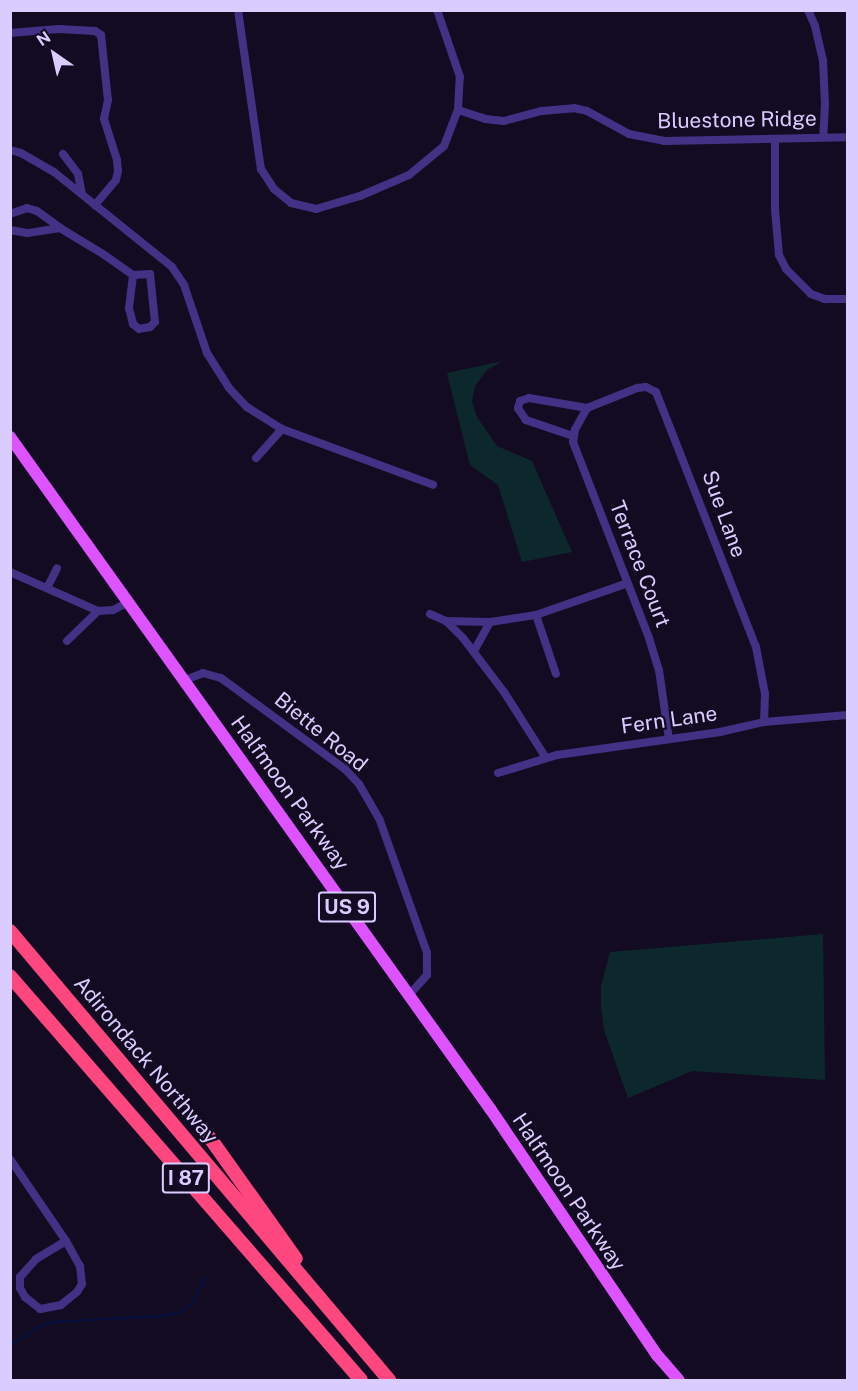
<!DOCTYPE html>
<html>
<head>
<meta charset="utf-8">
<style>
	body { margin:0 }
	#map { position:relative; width:858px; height:1391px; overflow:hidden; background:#130b22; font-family:"Public Sans",sans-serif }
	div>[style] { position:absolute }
	.green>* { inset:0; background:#0d282c }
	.stream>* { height:2px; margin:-1px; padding:0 1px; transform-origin:1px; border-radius:1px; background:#041041 }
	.street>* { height:8px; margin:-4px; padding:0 4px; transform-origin:4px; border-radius:4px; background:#433185 }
	.primary>* { height:12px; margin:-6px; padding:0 6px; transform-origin:6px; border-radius:6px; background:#dc53ff }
	.highway>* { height:14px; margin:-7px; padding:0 7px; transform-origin:7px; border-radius:7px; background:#ff477f }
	span { translate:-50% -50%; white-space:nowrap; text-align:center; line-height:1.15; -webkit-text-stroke:4.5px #130b22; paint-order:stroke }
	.shield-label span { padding:2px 4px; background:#130b22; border:2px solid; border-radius:4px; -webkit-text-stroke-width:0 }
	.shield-label { font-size:20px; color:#daccff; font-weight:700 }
	.street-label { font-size:21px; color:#daccff }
	.frame { position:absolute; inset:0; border:12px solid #daccff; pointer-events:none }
	.north { position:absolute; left:24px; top:24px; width:60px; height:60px; -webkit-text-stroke:4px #130b22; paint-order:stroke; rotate:326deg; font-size:16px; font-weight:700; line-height:24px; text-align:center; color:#daccff }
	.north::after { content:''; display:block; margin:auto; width:21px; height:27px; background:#daccff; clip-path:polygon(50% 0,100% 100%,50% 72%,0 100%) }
</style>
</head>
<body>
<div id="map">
	<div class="green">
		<i style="clip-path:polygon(503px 361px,487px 370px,475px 386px,472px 402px,477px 417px,497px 446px,532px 461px,572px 552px,522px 562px,498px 485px,470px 465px,447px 373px)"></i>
		<i style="clip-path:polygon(823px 934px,825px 1080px,692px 1071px,628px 1098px,604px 1030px,601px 1005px,601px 986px,610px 952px)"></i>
	</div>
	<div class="stream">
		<i style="left:10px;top:1346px;width:32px;rotate:-34deg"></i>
		<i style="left:37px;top:1328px;width:17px;rotate:-21deg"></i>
		<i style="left:53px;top:1322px;width:108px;rotate:-3.2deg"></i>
		<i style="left:161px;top:1316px;width:19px;rotate:-12deg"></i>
		<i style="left:180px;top:1312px;width:16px;rotate:-35deg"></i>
		<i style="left:193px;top:1303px;width:29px;rotate:-65deg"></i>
	</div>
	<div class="street">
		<i style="left:238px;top:10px;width:161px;rotate:81.8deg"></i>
		<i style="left:261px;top:169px;width:24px;rotate:57deg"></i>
		<i style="left:274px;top:189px;width:22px;rotate:39deg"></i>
		<i style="left:291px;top:203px;width:26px;rotate:13deg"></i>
		<i style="left:316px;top:209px;width:46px;rotate:-16.5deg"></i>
		<i style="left:360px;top:196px;width:53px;rotate:-23.2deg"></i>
		<i style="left:409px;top:175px;width:45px;rotate:-39.6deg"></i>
		<i style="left:444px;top:146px;width:39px;rotate:-69deg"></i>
		<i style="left:458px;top:110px;width:33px;rotate:-87deg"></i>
		<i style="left:460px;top:77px;width:71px;rotate:-108.9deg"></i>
		<i style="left:808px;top:10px;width:17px;rotate:66deg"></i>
		<i style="left:815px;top:26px;width:35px;rotate:77deg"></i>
		<i style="left:823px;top:60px;width:44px;rotate:87.4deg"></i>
		<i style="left:825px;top:104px;width:33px;rotate:93deg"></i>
		<i style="left:10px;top:33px;width:49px;rotate:-4.7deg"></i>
		<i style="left:59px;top:29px;width:36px;rotate:3deg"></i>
		<i style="left:95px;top:31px;width:7px;rotate:34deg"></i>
		<i style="left:101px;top:35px;width:65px;rotate:83.9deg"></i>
		<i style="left:108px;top:100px;width:19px;rotate:102deg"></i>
		<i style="left:104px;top:119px;width:43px;rotate:72.4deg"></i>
		<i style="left:117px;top:160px;width:11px;rotate:85deg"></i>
		<i style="left:118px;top:171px;width:9px;rotate:103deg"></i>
		<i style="left:116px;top:180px;width:33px;rotate:130deg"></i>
		<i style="left:458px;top:110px;width:28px;rotate:18deg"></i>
		<i style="left:485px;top:119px;width:19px;rotate:6deg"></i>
		<i style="left:504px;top:121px;width:39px;rotate:-15deg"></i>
		<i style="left:542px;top:111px;width:32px;rotate:-5deg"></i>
		<i style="left:574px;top:108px;width:13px;rotate:13deg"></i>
		<i style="left:587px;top:111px;width:48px;rotate:28.7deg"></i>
		<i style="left:629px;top:134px;width:36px;rotate:11deg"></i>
		<i style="left:664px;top:141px;width:184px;rotate:-1.2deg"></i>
		<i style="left:775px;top:140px;width:70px;rotate:90deg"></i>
		<i style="left:775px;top:210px;width:45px;rotate:84.9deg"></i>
		<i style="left:779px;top:255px;width:16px;rotate:63deg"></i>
		<i style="left:786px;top:269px;width:35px;rotate:45deg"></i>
		<i style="left:811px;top:294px;width:15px;rotate:20deg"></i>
		<i style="left:825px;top:299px;width:23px"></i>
		<i style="left:10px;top:150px;width:11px;rotate:15deg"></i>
		<i style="left:21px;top:153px;width:38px;rotate:30deg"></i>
		<i style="left:54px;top:172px;width:151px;rotate:38.8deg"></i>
		<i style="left:172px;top:267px;width:22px;rotate:56deg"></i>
		<i style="left:184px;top:285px;width:72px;rotate:71.3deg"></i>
		<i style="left:207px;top:353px;width:41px;rotate:57.8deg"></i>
		<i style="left:229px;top:388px;width:26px;rotate:47deg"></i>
		<i style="left:247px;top:407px;width:41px;rotate:32.2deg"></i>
		<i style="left:282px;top:429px;width:161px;rotate:20.3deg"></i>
		<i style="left:63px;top:154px;width:25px;rotate:53deg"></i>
		<i style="left:78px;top:174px;width:20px;rotate:79deg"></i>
		<i style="left:10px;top:214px;width:18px;rotate:-19deg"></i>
		<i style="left:27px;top:208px;width:10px;rotate:17deg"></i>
		<i style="left:37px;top:211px;width:29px;rotate:36deg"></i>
		<i style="left:60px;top:228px;width:33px;rotate:171deg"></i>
		<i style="left:27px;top:233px;width:17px;rotate:-170deg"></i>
		<i style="left:60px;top:228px;width:50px;rotate:31.2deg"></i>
		<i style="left:103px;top:254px;width:37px;rotate:35deg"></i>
		<i style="left:150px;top:274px;width:48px;rotate:84.1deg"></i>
		<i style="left:155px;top:322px;width:7px;rotate:135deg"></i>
		<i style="left:150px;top:327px;width:11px;rotate:170deg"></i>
		<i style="left:139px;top:329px;width:8px;rotate:-140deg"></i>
		<i style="left:133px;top:324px;width:16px;rotate:-104deg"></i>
		<i style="left:129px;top:308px;width:33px;rotate:-83deg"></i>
		<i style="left:133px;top:275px;width:17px;rotate:-3deg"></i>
		<i style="left:587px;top:408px;width:25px;rotate:119deg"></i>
		<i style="left:575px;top:430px;width:12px;rotate:99deg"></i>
		<i style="left:573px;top:442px;width:210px;rotate:68.8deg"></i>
		<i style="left:649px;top:638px;width:34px;rotate:73deg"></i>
		<i style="left:659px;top:670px;width:70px;rotate:81.8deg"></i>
		<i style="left:573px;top:436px;width:50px;rotate:-161.2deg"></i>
		<i style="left:526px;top:420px;width:14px;rotate:-124deg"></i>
		<i style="left:518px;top:408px;width:7px;rotate:-74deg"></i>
		<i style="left:520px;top:401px;width:9px;rotate:-18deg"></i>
		<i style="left:529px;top:398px;width:59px;rotate:9.8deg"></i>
		<i style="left:587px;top:408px;width:54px;rotate:-21.8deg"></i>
		<i style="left:637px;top:388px;width:9px;rotate:-6deg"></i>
		<i style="left:646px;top:387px;width:11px;rotate:27deg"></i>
		<i style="left:656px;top:392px;width:274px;rotate:68.6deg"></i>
		<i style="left:756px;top:647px;width:48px;rotate:79.2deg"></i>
		<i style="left:765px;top:694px;width:28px;rotate:92deg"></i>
		<i style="left:256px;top:458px;width:39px;rotate:-48deg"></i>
		<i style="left:10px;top:572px;width:96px;rotate:23.9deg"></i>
		<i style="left:98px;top:611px;width:15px;rotate:-4deg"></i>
		<i style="left:113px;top:610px;width:18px;rotate:-27deg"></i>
		<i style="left:47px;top:588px;width:22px;rotate:-63deg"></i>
		<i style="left:430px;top:614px;width:17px;rotate:24deg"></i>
		<i style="left:446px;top:621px;width:44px;rotate:1.3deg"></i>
		<i style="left:490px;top:622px;width:47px;rotate:-8.7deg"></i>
		<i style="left:536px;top:615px;width:97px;rotate:-19.2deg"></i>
		<i style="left:536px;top:615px;width:62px;rotate:71.3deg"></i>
		<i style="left:446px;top:621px;width:24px;rotate:45deg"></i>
		<i style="left:463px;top:638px;width:68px;rotate:52.8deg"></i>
		<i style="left:504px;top:692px;width:78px;rotate:57.5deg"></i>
		<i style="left:67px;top:641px;width:43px;rotate:-44.1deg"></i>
		<i style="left:474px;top:651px;width:33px;rotate:-61deg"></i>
		<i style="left:185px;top:680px;width:19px;rotate:-21deg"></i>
		<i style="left:203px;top:673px;width:19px;rotate:16deg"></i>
		<i style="left:221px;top:678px;width:154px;rotate:36.3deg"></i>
		<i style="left:345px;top:769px;width:21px;rotate:47deg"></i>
		<i style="left:359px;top:784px;width:39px;rotate:60deg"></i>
		<i style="left:379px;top:818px;width:143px;rotate:70.4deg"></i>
		<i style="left:427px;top:953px;width:22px;rotate:90deg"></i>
		<i style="left:427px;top:975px;width:27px;rotate:132deg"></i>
		<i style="left:498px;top:773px;width:62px;rotate:-17deg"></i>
		<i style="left:557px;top:755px;width:165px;rotate:-8deg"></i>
		<i style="left:720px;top:732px;width:45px;rotate:-12.8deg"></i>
		<i style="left:764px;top:722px;width:84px;rotate:-4.8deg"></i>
		<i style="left:10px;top:1159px;width:99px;rotate:55.7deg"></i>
		<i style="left:66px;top:1241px;width:29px;rotate:61deg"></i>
		<i style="left:80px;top:1266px;width:18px;rotate:84deg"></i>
		<i style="left:82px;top:1284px;width:9px;rotate:122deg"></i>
		<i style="left:77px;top:1292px;width:21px;rotate:141deg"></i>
		<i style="left:61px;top:1305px;width:21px;rotate:169deg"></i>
		<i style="left:40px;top:1309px;width:19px;rotate:-141deg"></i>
		<i style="left:25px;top:1297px;width:10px;rotate:-119deg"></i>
		<i style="left:20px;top:1288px;width:11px;rotate:-90deg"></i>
		<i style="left:20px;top:1277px;width:24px;rotate:-48deg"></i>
		<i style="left:36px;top:1259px;width:35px;rotate:-31deg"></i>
	</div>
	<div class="primary">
		<i style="left:10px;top:437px;width:827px;rotate:54.45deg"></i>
		<i style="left:491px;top:1110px;width:296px;rotate:55.9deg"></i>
		<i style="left:657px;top:1355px;width:33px;rotate:49deg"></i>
	</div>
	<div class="highway">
		<i style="left:10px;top:931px;width:588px;rotate:49.83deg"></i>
		<i style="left:10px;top:976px;width:535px;rotate:49.02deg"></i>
		<i style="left:210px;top:1138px;width:148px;rotate:54.6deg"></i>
	</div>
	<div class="shield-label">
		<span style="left:347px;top:907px">US 9</span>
		<span style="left:186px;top:1178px">I 87</span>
	</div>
	<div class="street-label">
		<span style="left:737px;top:120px;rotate:-1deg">Bluestone Ridge</span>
		<span style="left:724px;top:514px;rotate:70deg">Sue Lane</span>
		<span style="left:640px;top:564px;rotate:69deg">Terrace Court</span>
		<span style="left:669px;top:720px;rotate:-8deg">Fern Lane</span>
		<span style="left:321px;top:732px;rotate:39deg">Biette Road</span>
		<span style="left:290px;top:793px;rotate:54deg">Halfmoon Parkway</span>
		<span style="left:146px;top:1060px;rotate:50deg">Adirondack Northway</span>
		<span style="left:569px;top:1192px;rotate:56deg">Halfmoon Parkway</span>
	</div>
	<div class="frame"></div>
	<div class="north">N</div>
</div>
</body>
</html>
